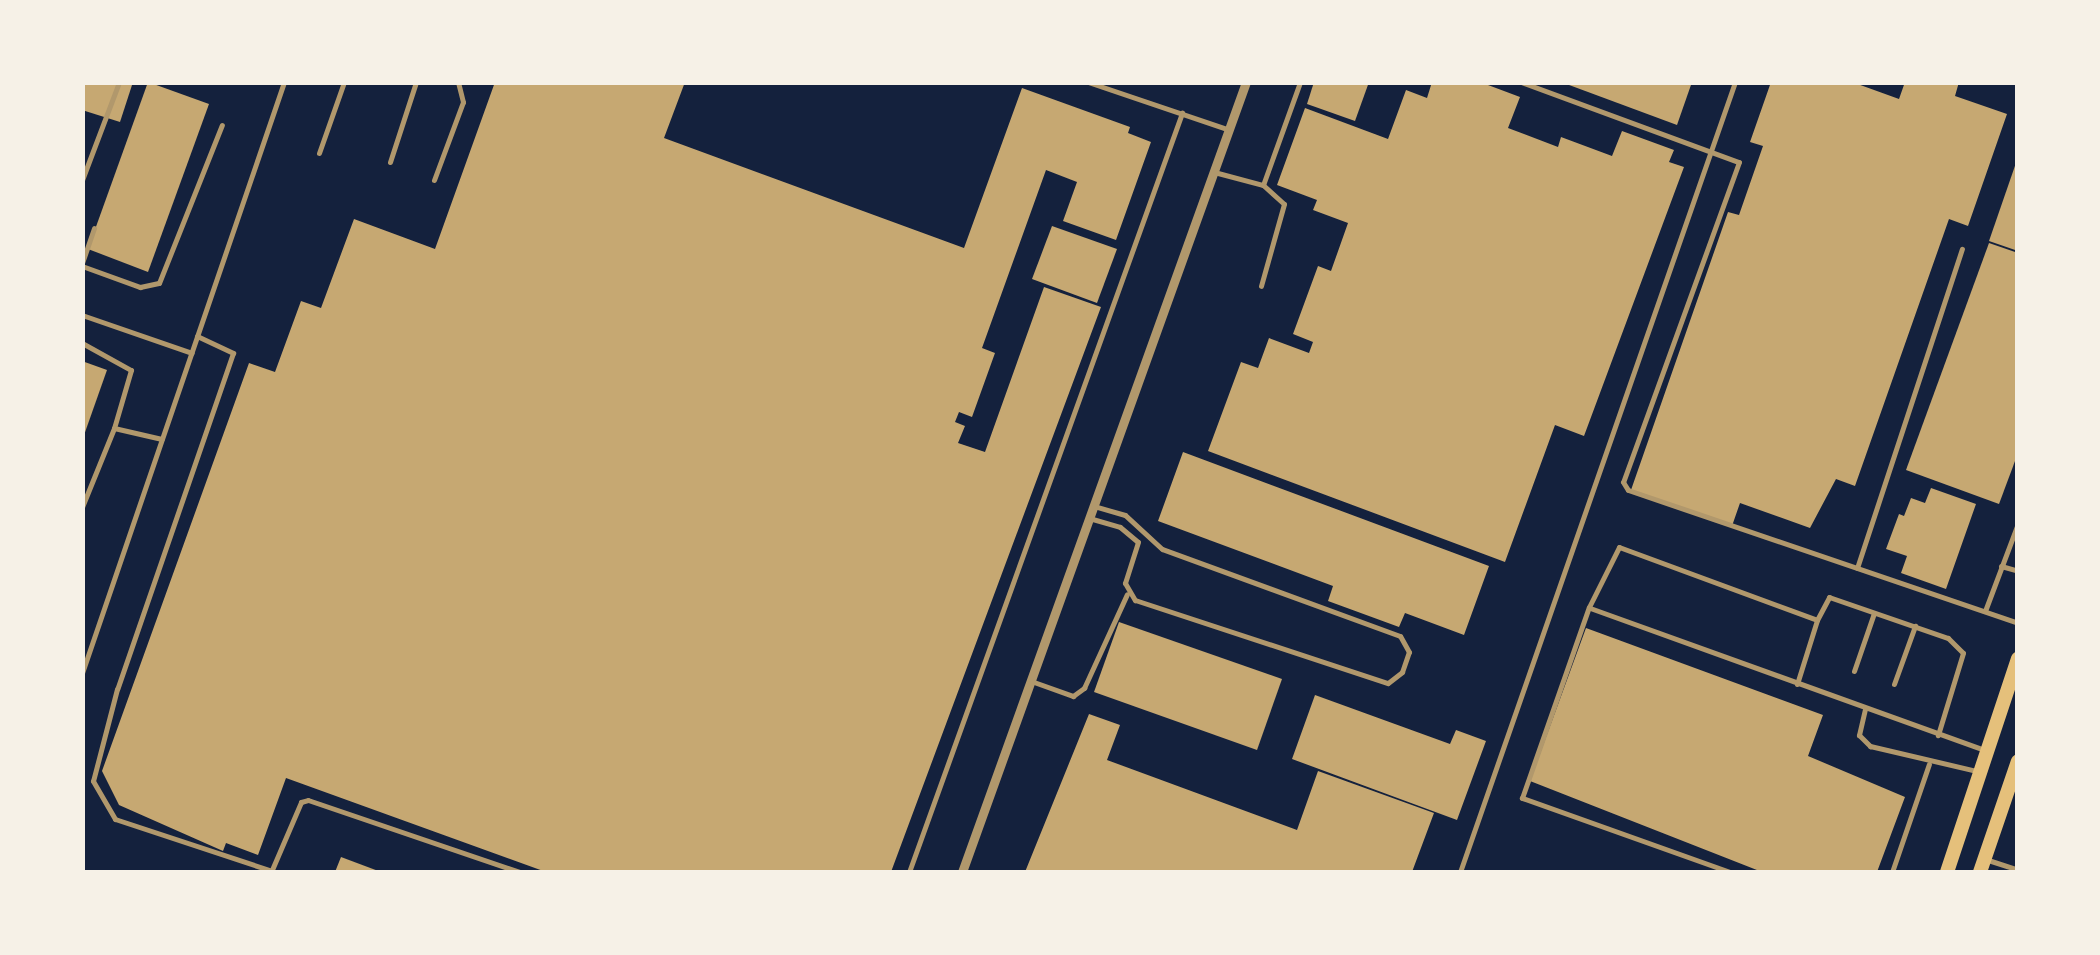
<!DOCTYPE html>
<html>
<head>
<meta charset="utf-8">
<style>
	body { margin:0 }
	#map { position:relative; width:2100px; height:955px; overflow:hidden; background:#14213d; font-family:"Times New Roman",serif }
	div>[style] { position:absolute }
	.building>* { inset:0; background:#c6a872 }
	.service>* { height:5px; margin:-2.5px; padding:0 2.5px; transform-origin:2.5px; border-radius:2.5px; background:#b1986c }
	.minor>* { height:9px; margin:-4.5px; padding:0 4.5px; transform-origin:4.5px; border-radius:4.5px; background:#b1986c }
	.primary>* { height:14px; margin:-7px; padding:0 7px; transform-origin:7px; border-radius:7px; background:#e5c07b }
	span { translate:-50% -50%; white-space:nowrap; text-align:center; line-height:1.15; -webkit-text-stroke:8px #f6f1e7; paint-order:stroke }
	.frame { position:absolute; inset:0; border:85px solid #f6f1e7; pointer-events:none }
</style>
</head>
<body>
<div id="map">
	<div class="building">
		<i style="clip-path:polygon(82px 82px,133px 82px,120px 122px,82px 110px)"></i>
		<i style="clip-path:polygon(148px 82px,209px 104px,148px 272px,88px 249px)"></i>
		<i style="clip-path:polygon(495px 82px,685px 82px,664px 138px,964px 248px,1022px 88px,1130px 127px,1128px 133px,1151px 142px,1116px 240px,1063px 221px,1077px 182px,1046px 170px,982px 348px,995px 353px,972px 417px,959px 412px,955px 422px,965px 426px,958px 443px,985px 452px,1044px 287px,1101px 307px,891px 872px,546px 872px,286px 778px,258px 855px,226px 843px,223px 851px,119px 805px,102px 771px,249px 363px,275px 372px,301px 301px,321px 308px,354px 219px,435px 249px)"></i>
		<i style="clip-path:polygon(1314px 82px,1369px 82px,1355px 121px,1307px 104px)"></i>
		<i style="clip-path:polygon(1432px 82px,1480px 82px,1520px 97px,1508px 128px,1558px 147px,1561px 137px,1612px 156px,1622px 131px,1674px 150px,1669px 162px,1684px 167px,1584px 436px,1555px 425px,1505px 562px,1208px 451px,1241px 362px,1258px 368px,1269px 338px,1309px 353px,1313px 342px,1293px 334px,1318px 266px,1331px 271px,1348px 223px,1313px 210px,1317px 200px,1277px 185px,1305px 108px,1388px 139px,1406px 90px,1427px 98px)"></i>
		<i style="clip-path:polygon(1561px 82px,1692px 82px,1677px 125px)"></i>
		<i style="clip-path:polygon(1771px 82px,1852px 82px,1899px 99px,1905px 82px,1959px 82px,1955px 96px,2007px 114px,1968px 226px,1949px 219px,1855px 486px,1836px 479px,1810px 528px,1740px 503px,1732px 526px,1631px 490px,1728px 212px,1739px 215px,1763px 146px,1750px 142px)"></i>
		<i style="clip-path:polygon(2017px 160px,2018px 161px,2018px 251px,1989px 241px)"></i>
		<i style="clip-path:polygon(1052px 226px,1117px 249px,1097px 303px,1032px 279px)"></i>
		<i style="clip-path:polygon(1989px 243px,2018px 253px,2018px 453px,1999px 504px,1906px 470px)"></i>
		<i style="clip-path:polygon(82px 361px,107px 370px,83px 438px,82px 438px)"></i>
		<i style="clip-path:polygon(1183px 452px,1489px 566px,1464px 635px,1405px 613px,1399px 627px,1328px 601px,1333px 586px,1158px 521px)"></i>
		<i style="clip-path:polygon(1931px 488px,1976px 504px,1946px 589px,1901px 573px,1907px 556px,1886px 549px,1899px 514px,1904px 516px,1911px 498px,1925px 503px)"></i>
		<i style="clip-path:polygon(1119px 622px,1282px 679px,1257px 750px,1094px 692px)"></i>
		<i style="clip-path:polygon(1586px 628px,1823px 715px,1808px 756px,1905px 797px,1877px 872px,1762px 872px,1530px 781px)"></i>
		<i style="clip-path:polygon(1315px 695px,1450px 744px,1456px 730px,1486px 741px,1457px 820px,1292px 759px)"></i>
		<i style="clip-path:polygon(1089px 714px,1120px 725px,1107px 760px,1297px 830px,1318px 771px,1434px 813px,1412px 872px,1025px 872px)"></i>
		<i style="clip-path:polygon(341px 857px,381px 872px,335px 872px)"></i>
	</div>
	<div class="service">
		<i style="left:1088px;top:82px;width:147px;rotate:18.7deg"></i>
		<i style="left:1521px;top:82px;width:232px;rotate:20.2deg"></i>
		<i style="left:1739px;top:162px;width:340px;rotate:109.9deg"></i>
		<i style="left:1623px;top:482px;width:9px;rotate:58deg"></i>
		<i style="left:1628px;top:490px;width:412px;rotate:18.8deg"></i>
		<i style="left:319px;top:153px;width:75px;rotate:-70.6deg"></i>
		<i style="left:390px;top:162px;width:84px;rotate:-72deg"></i>
		<i style="left:1214px;top:172px;width:51px;rotate:14.9deg"></i>
		<i style="left:1263px;top:185px;width:28px;rotate:42deg"></i>
		<i style="left:1284px;top:204px;width:85px;rotate:105.7deg"></i>
		<i style="left:82px;top:180px;width:105px;rotate:-69.3deg"></i>
		<i style="left:434px;top:180px;width:83px;rotate:-69.6deg"></i>
		<i style="left:463px;top:102px;width:21px;rotate:-104deg"></i>
		<i style="left:1263px;top:185px;width:109px;rotate:-70.2deg"></i>
		<i style="left:82px;top:263px;width:37px;rotate:-71deg"></i>
		<i style="left:82px;top:266px;width:62px;rotate:19.9deg"></i>
		<i style="left:140px;top:287px;width:19px;rotate:-12deg"></i>
		<i style="left:159px;top:283px;width:170px;rotate:-68.3deg"></i>
		<i style="left:82px;top:315px;width:116px;rotate:19.1deg"></i>
		<i style="left:197px;top:336px;width:40px;rotate:25deg"></i>
		<i style="left:233px;top:353px;width:355px;rotate:109deg"></i>
		<i style="left:117px;top:689px;width:95px;rotate:104.6deg"></i>
		<i style="left:93px;top:781px;width:44px;rotate:59.9deg"></i>
		<i style="left:115px;top:819px;width:165px;rotate:18.3deg"></i>
		<i style="left:82px;top:343px;width:56px;rotate:28.9deg"></i>
		<i style="left:131px;top:370px;width:60px;rotate:106.3deg"></i>
		<i style="left:114px;top:428px;width:49px;rotate:12.9deg"></i>
		<i style="left:82px;top:507px;width:85px;rotate:-67.9deg"></i>
		<i style="left:1089px;top:518px;width:32px;rotate:16deg"></i>
		<i style="left:1120px;top:527px;width:23px;rotate:40deg"></i>
		<i style="left:1138px;top:542px;width:43px;rotate:107.6deg"></i>
		<i style="left:1125px;top:583px;width:20px;rotate:60deg"></i>
		<i style="left:1135px;top:600px;width:266px;rotate:18.2deg"></i>
		<i style="left:1388px;top:683px;width:18px;rotate:-38deg"></i>
		<i style="left:1402px;top:672px;width:21px;rotate:-71deg"></i>
		<i style="left:1409px;top:652px;width:18px;rotate:-119deg"></i>
		<i style="left:1400px;top:636px;width:253px;rotate:-159.9deg"></i>
		<i style="left:1162px;top:549px;width:50px;rotate:-137.4deg"></i>
		<i style="left:1125px;top:515px;width:32px;rotate:-164deg"></i>
		<i style="left:2001px;top:566px;width:18px;rotate:16deg"></i>
		<i style="left:1857px;top:568px;width:336px;rotate:-71.8deg"></i>
		<i style="left:1590px;top:608px;width:419px;rotate:19.8deg"></i>
		<i style="left:1985px;top:611px;width:94px;rotate:-69.4deg"></i>
		<i style="left:1854px;top:671px;width:61px;rotate:-71deg"></i>
		<i style="left:82px;top:673px;width:625px;rotate:-71.13deg"></i>
		<i style="left:1031px;top:681px;width:45px;rotate:19.7deg"></i>
		<i style="left:1073px;top:696px;width:14px;rotate:-36deg"></i>
		<i style="left:1084px;top:688px;width:103px;rotate:-65.4deg"></i>
		<i style="left:1797px;top:684px;width:67px;rotate:-72.6deg"></i>
		<i style="left:1894px;top:684px;width:62px;rotate:-70.1deg"></i>
		<i style="left:1865px;top:709px;width:27px;rotate:103deg"></i>
		<i style="left:1859px;top:735px;width:16px;rotate:45deg"></i>
		<i style="left:1870px;top:746px;width:110px;rotate:13.2deg"></i>
		<i style="left:1988px;top:860px;width:32px;rotate:18deg"></i>
		<i style="left:271px;top:872px;width:76px;rotate:-66.8deg"></i>
		<i style="left:301px;top:802px;width:7px;rotate:-16deg"></i>
		<i style="left:308px;top:800px;width:224px;rotate:18.8deg"></i>
		<i style="left:909px;top:872px;width:807px;rotate:-70.22deg"></i>
		<i style="left:1460px;top:872px;width:836px;rotate:-70.81deg"></i>
		<i style="left:1730px;top:872px;width:221px;rotate:-160.4deg"></i>
		<i style="left:1522px;top:798px;width:202px;rotate:-70.7deg"></i>
		<i style="left:1589px;top:607px;width:67px;rotate:-63.4deg"></i>
		<i style="left:1619px;top:547px;width:211px;rotate:20.2deg"></i>
		<i style="left:1817px;top:620px;width:26px;rotate:-62deg"></i>
		<i style="left:1829px;top:597px;width:126px;rotate:19deg"></i>
		<i style="left:1948px;top:638px;width:21px;rotate:45deg"></i>
		<i style="left:1963px;top:653px;width:86px;rotate:107deg"></i>
		<i style="left:1892px;top:872px;width:114px;rotate:-71.1deg"></i>
	</div>
	<div class="minor">
		<i style="left:962px;top:872px;width:839px;rotate:-70.23deg"></i>
	</div>
	<div class="primary">
		<i style="left:1947px;top:872px;width:225px;rotate:-71.6deg"></i>
		<i style="left:1980px;top:872px;width:117px;rotate:-71.1deg"></i>
	</div>
	<div class="frame"></div>
</div>
</body>
</html>
